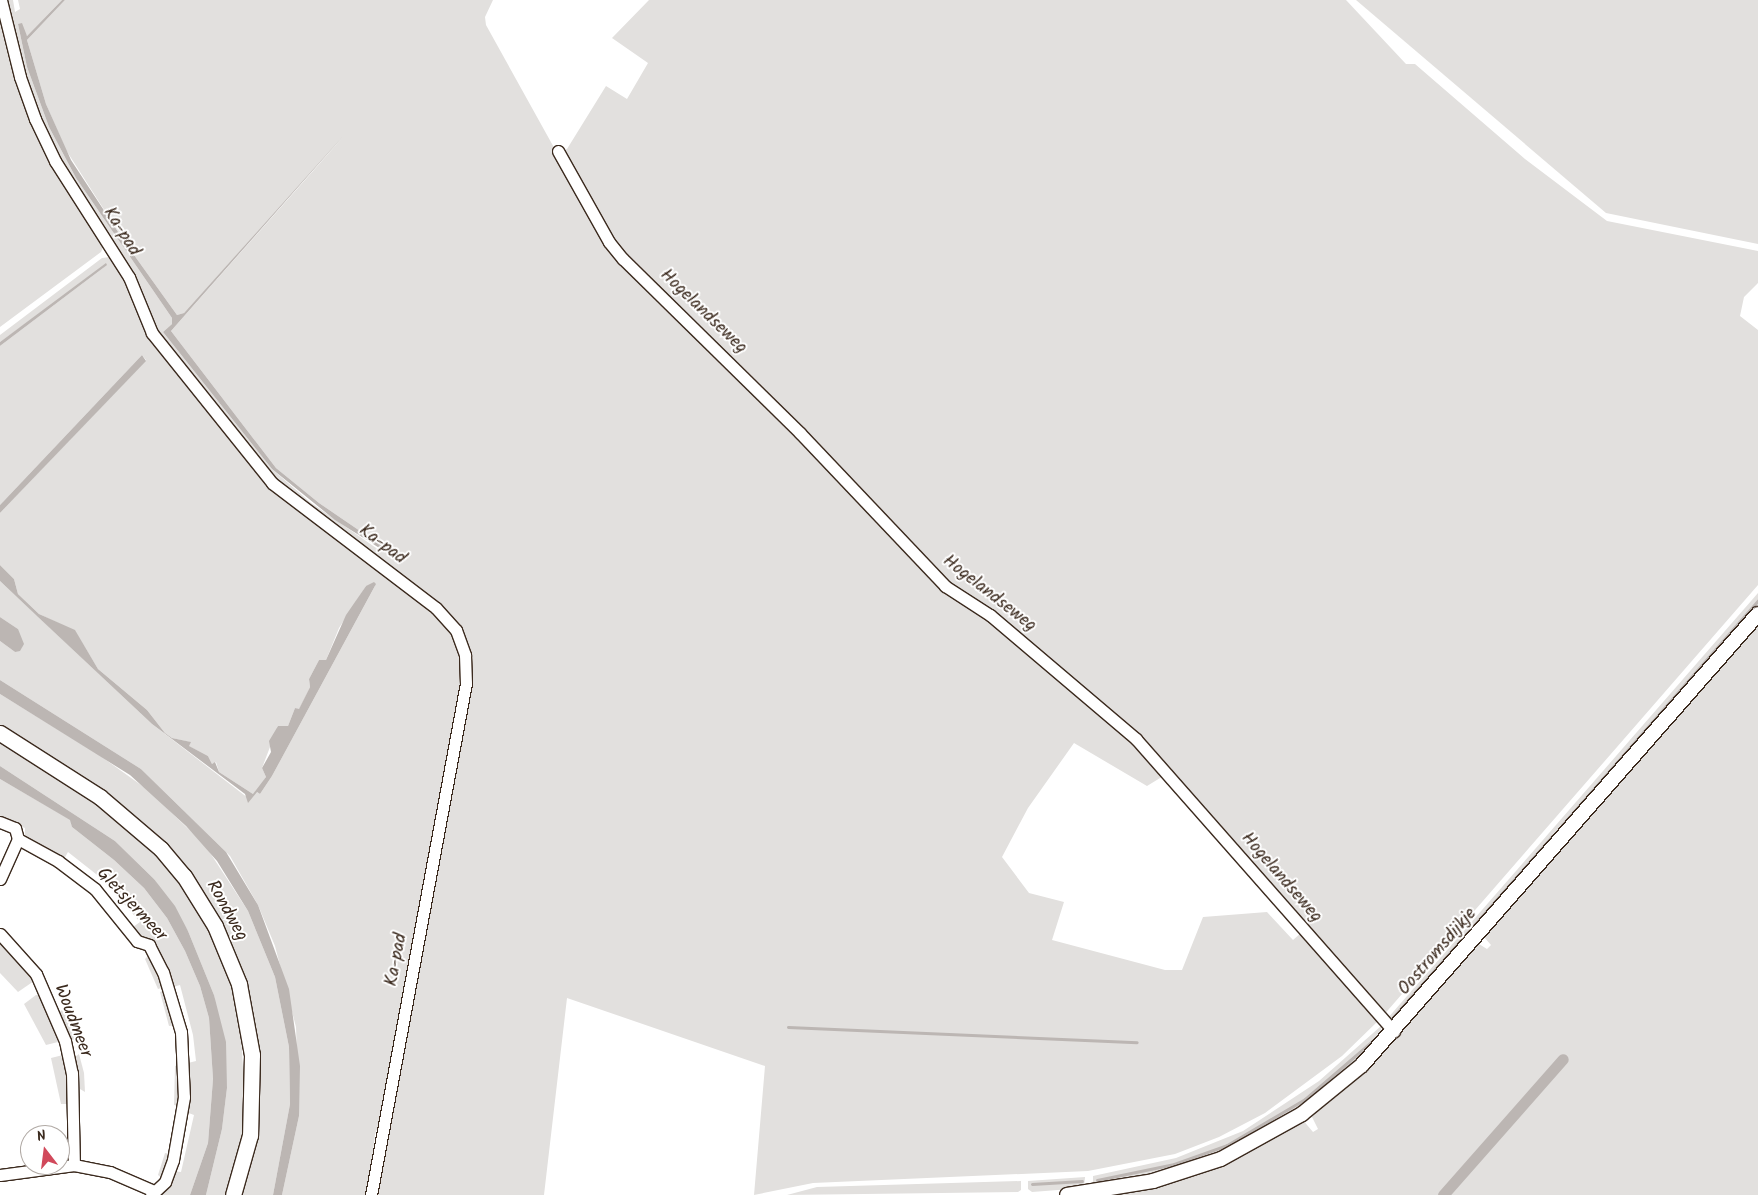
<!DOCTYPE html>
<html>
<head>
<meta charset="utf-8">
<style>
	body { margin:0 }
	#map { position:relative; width:1758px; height:1195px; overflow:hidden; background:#fff; font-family:Kalam,sans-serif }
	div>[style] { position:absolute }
	.green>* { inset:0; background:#e2e0de }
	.water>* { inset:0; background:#bcb6b3 }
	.stream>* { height:3px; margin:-1.5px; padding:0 1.5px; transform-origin:1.5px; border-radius:1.5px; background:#bcb6b3 }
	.canal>* { height:11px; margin:-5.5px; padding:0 5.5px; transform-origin:5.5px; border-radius:5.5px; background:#bcb6b3 }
	.roads { filter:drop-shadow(1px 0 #3b2a1e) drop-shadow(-1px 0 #3b2a1e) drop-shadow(0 1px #3b2a1e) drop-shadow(0 -1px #3b2a1e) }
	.minor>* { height:11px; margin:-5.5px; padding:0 5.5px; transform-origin:5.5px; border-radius:5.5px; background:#fff }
	.tertiary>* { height:14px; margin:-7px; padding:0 7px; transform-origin:7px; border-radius:7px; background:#fff }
	.secondary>* { height:15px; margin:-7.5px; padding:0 7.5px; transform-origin:7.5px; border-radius:7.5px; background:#fff }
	span { translate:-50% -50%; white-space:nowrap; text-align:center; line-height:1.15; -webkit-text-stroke:4px #fff; paint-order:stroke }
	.street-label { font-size:18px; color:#3b2a1e }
	.north { position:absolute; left:20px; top:1125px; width:50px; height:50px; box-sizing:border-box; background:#fff; border:1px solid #b1aaa5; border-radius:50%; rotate:345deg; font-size:14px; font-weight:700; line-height:20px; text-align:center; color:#3b2a1e }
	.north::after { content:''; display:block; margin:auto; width:18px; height:22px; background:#d1495b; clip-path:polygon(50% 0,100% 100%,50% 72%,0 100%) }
</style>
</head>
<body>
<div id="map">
	<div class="green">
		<i style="clip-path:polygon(4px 0,13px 0,15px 12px,20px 9px,18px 0,62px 0,27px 36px,18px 24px,27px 67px,49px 127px,76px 178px,172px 318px,172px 324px,163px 332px,272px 469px,310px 502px,379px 550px,382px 546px,319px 503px,276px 468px,171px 331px,344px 136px,184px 313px,177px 315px,124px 241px,66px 150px,46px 104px,27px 40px,65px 0,493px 0,485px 17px,486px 25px,607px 243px,976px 610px,1108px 717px,1165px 775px,1147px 786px,1074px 743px,1028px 808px,1002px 857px,1029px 893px,1064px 902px,1052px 940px,1165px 970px,1182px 970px,1203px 917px,1267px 912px,1293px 940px,1301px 933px,1378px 1021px,1342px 1056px,1265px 1113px,1219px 1137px,1175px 1154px,1088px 1171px,813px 1183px,754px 1195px,765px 1066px,567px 998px,544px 1195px,374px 1195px,469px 683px,460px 631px,275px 481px,154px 331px,69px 178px,29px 94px)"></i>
		<i style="clip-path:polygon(649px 0,1346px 0,1406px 64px,1415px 64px,1525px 159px,1607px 221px,1758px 251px,1758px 283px,1744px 297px,1740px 316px,1758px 330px,1758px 585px,1382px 1017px,1169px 772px,959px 595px,611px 241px,561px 152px,567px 149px,606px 86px,627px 99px,648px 63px,612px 38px)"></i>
		<i style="clip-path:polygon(1356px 0,1758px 0,1758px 244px,1606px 213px)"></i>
		<i style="clip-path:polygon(0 21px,17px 77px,104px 245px,101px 252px,0 327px)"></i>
		<i style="clip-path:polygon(evenodd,110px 257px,181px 380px,257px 471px,434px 610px,453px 632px,463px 668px,381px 1120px,375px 1134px,368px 1195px,282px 1195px,299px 1116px,296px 1027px,275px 946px,258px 905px,230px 856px,141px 769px,0 680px,0 641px,15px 652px,18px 629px,0 617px,0 581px,152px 724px,248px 798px,253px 794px,219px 772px,216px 762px,212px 764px,208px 756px,188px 746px,190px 742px,172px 738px,165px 733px,147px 710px,98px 669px,75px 631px,39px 614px,18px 594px,14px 579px,0 565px,0 513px,146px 360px,142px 355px,0 505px,0 346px,107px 265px,0 342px,0 335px,102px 258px,110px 257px,366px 586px,375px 586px,272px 776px,260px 794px,257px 792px,266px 777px,262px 768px,278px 726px,288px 726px,295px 708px,299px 710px,310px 687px,309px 679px,319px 660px,326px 660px,339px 628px,366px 586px)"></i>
		<i style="clip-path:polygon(1758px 593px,1758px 606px,1555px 840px,1392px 1021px,1387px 1019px)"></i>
		<i style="clip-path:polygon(1758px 622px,1758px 1195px,1108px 1195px,1160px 1185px,1205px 1171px,1249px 1151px,1302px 1119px,1313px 1132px,1318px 1129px,1310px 1113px,1340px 1092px,1381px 1053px,1479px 944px,1487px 949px,1491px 945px,1484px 937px)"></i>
		<i style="clip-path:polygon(0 694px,99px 755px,148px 790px,205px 845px,248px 911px,275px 977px,289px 1047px,290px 1104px,273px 1195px,241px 1195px,252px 1145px,249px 998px,154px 833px,115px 801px,0 728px)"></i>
		<i style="clip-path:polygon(0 740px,82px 793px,149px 845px,186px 888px,225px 960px,240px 1011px,245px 1109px,242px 1135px,226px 1195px,206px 1195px,222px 1129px,227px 1088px,214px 995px,188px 931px,154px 879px,115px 841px,0 766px)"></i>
		<i style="clip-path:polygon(0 779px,71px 820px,72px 827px,114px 860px,144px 888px,167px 918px,185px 951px,200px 986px,209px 1018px,213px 1079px,208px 1143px,190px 1195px,156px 1195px,165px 1191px,172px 1171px,181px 1172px,194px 1115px,186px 1112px,188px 1063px,196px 1061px,193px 1035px,180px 985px,173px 987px,149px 939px,138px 936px,133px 927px,140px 922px,101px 878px,68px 852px,64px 859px,25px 837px,25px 828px,0 818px)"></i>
		<i style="clip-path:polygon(0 938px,18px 956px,34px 981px,18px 992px,0 973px)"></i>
		<i style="clip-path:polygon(149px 955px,157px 971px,164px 987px,158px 989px,145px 959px)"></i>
		<i style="clip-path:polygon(165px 990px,175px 1025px,169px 1026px,160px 992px)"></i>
		<i style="clip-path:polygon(36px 995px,40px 995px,58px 1042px,46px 1045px,24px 1004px)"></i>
		<i style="clip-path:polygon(64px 1009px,71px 1025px,76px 1040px,70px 1040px,59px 1012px)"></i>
		<i style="clip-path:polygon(1381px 1026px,1382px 1038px,1352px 1066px,1306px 1102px,1250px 1138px,1205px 1159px,1175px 1169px,1096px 1186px,1093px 1183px,1093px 1176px,1176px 1158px,1243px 1131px,1319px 1081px)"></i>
		<i style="clip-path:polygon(79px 1054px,84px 1073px,85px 1092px,80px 1089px,75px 1057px)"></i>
		<i style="clip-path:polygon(63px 1055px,69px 1075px,68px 1104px,61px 1104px,51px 1058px)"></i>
		<i style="clip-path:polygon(180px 1064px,179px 1106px,174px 1105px,175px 1066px)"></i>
		<i style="clip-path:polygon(165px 1153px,170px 1154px,162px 1178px,158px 1175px)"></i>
		<i style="clip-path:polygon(1085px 1177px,1084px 1188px,1032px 1192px,1028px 1189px,1028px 1181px)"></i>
		<i style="clip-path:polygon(1021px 1181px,1021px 1190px,1018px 1192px,787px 1195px,817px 1187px)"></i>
	</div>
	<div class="water">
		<i style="clip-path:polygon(62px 0,65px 0,27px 40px,46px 104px,71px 160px,124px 241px,177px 315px,184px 313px,344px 135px,171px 331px,276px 468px,319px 503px,382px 546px,381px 549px,335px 520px,272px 469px,163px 332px,172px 324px,172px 318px,76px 178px,49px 127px,27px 67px,18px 24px,22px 23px,27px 36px)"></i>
		<i style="clip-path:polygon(106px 263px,107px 265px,0 346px,0 342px)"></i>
		<i style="clip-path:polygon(142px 355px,146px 361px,0 513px,0 505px)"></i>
		<i style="clip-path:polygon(0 565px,14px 579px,18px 594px,39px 614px,75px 630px,98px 669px,147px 710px,165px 733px,172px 738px,191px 742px,189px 746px,208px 756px,212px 764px,215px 762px,219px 772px,253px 794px,266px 777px,262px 768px,271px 752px,269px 741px,278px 726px,288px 726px,295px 708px,299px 709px,310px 687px,309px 679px,319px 660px,326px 660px,346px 615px,366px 586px,374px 582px,376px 584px,272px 776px,260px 794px,257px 792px,248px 803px,245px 794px,152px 724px,38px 617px,0 581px)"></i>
		<i style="clip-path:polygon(0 617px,18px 629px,24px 644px,20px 651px,15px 652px,0 641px)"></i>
		<i style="clip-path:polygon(0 680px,141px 769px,226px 852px,258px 905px,289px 989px,300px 1066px,299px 1116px,282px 1195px,273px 1195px,290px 1104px,289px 1047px,275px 977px,248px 911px,217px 861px,186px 826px,130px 775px,0 694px)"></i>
		<i style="clip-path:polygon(0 766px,115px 841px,154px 879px,175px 906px,188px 931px,214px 995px,226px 1042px,227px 1088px,222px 1129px,206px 1195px,190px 1195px,208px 1143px,213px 1079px,209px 1018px,200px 986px,185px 951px,167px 918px,144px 888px,114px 860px,72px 827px,70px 820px,0 779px)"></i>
	</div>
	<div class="stream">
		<i style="left:1562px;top:825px;width:298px;rotate:-48.9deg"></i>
		<i style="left:1393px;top:1017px;width:241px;rotate:-48.7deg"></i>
		<i style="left:788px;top:1027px;width:349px;rotate:2.5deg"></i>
		<i style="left:1097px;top:1180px;width:79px;rotate:-11.7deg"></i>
		<i style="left:1174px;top:1164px;width:56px;rotate:-19.7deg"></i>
		<i style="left:1227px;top:1145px;width:91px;rotate:-30.5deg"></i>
		<i style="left:1305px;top:1099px;width:96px;rotate:-40.8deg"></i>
		<i style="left:1032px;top:1184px;width:50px;rotate:-3.4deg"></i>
	</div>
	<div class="canal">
		<i style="left:1443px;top:1195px;width:181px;rotate:-48.6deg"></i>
	</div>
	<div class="roads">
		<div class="minor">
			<i style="left:1px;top:0;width:79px;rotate:76.1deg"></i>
			<i style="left:20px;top:77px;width:45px;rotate:70.3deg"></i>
			<i style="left:35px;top:119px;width:47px;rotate:64.5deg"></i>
			<i style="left:55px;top:161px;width:138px;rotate:57.5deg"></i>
			<i style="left:129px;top:277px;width:61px;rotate:67.7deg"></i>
			<i style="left:152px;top:333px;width:192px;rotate:51.3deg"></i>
			<i style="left:272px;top:483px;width:206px;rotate:37.3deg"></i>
			<i style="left:436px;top:608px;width:30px;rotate:48deg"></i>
			<i style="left:456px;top:630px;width:27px;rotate:70deg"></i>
			<i style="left:465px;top:655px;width:28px;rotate:88deg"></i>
			<i style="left:466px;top:683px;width:521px;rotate:100.51deg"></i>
			<i style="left:558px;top:151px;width:104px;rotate:60.7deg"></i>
			<i style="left:609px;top:242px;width:22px;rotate:51deg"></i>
			<i style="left:623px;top:259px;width:248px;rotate:44.5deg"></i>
			<i style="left:800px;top:433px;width:211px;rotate:46.5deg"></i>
			<i style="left:945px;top:586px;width:54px;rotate:32.8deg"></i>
			<i style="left:990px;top:615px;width:192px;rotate:40.3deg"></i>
			<i style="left:1136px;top:739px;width:390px;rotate:48.6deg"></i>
			<i style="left:0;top:822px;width:16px;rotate:22deg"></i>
			<i style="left:15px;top:828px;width:11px;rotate:75deg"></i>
			<i style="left:18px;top:839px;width:46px;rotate:28.8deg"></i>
			<i style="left:58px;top:861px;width:46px;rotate:37.1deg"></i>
			<i style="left:95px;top:889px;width:67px;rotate:51.1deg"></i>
			<i style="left:137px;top:941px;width:13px;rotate:18deg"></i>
			<i style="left:149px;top:945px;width:30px;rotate:63deg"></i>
			<i style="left:163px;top:972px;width:63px;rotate:73.3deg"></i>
			<i style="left:181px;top:1032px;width:65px;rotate:87.4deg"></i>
			<i style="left:184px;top:1097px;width:64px;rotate:99.9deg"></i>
			<i style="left:173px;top:1160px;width:23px;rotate:110deg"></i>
			<i style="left:165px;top:1182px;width:19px;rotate:137deg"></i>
			<i style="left:0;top:879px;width:44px;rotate:-65.8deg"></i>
			<i style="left:0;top:934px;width:54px;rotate:48deg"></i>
			<i style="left:36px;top:974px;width:73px;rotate:66.6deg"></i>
			<i style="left:65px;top:1041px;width:33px;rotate:78deg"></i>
			<i style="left:72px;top:1073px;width:92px;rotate:88.8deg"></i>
			<i style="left:0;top:1175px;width:75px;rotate:-7.7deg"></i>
			<i style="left:74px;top:1165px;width:37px;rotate:11deg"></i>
			<i style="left:110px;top:1172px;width:48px;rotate:23.4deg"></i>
		</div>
		<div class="tertiary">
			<i style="left:1067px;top:1195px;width:87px;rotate:-9.2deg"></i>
			<i style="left:1153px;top:1181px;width:71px;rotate:-17.9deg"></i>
			<i style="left:1221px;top:1159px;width:93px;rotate:-29.1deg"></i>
			<i style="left:1302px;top:1114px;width:77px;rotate:-39.2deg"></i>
			<i style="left:1362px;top:1065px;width:600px;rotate:-48.72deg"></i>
		</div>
		<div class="secondary">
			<i style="left:0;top:733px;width:119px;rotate:32.6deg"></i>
			<i style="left:100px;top:797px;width:80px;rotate:40.4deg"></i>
			<i style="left:161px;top:849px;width:35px;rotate:50deg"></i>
			<i style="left:184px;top:876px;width:59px;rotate:58.2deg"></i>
			<i style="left:215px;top:926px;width:63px;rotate:67.5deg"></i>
			<i style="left:239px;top:984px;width:72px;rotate:79.6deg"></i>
			<i style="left:252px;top:1055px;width:80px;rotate:91.4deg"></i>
			<i style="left:250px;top:1135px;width:62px;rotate:105.8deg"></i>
		</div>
	</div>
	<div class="street-label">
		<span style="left:121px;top:232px;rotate:58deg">Ka-pad</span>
		<span style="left:703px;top:312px;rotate:44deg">Hogelandseweg</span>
		<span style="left:382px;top:545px;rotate:37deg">Ka-pad</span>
		<span style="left:989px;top:594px;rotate:38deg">Hogelandseweg</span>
		<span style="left:1281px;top:878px;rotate:49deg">Hogelandseweg</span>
		<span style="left:131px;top:905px;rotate:47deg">Gletsjermeer</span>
		<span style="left:226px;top:911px;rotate:61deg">Rondweg</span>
		<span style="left:1438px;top:952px;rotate:-49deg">Oostromsdijkje</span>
		<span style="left:397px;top:960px;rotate:-79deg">Ka-pad</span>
		<span style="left:72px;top:1021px;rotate:69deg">Woudmeer</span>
	</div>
	<div class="north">N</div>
</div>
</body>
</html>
